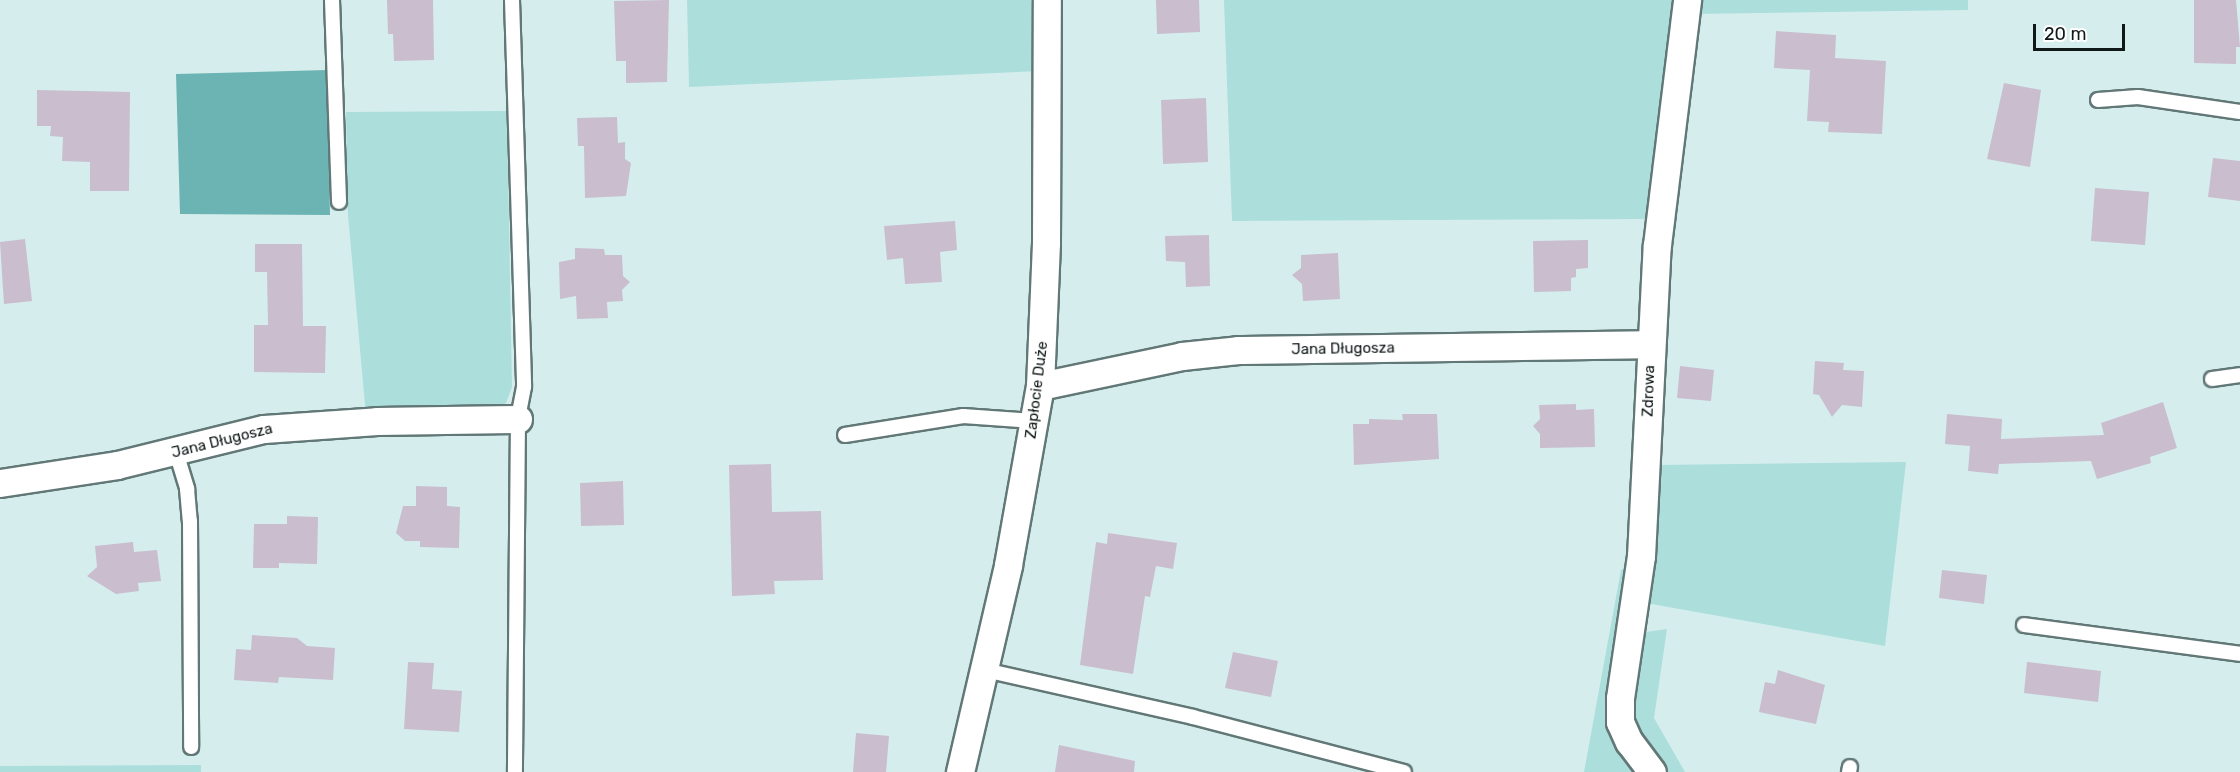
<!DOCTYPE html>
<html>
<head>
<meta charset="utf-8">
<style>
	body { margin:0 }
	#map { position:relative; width:2240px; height:772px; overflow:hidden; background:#d5eeed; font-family:Rubik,sans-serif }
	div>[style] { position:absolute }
	.green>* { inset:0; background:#acdedc }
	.forest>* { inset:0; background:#6bb4b3 }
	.building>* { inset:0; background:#c9bdce }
	.roads { filter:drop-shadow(2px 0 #627877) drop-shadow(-2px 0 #627877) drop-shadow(0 2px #627877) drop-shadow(0 -2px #627877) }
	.lane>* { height:14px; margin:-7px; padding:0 7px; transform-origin:7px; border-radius:7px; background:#fff }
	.street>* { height:27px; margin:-13.5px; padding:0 13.5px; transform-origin:13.5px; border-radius:13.5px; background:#fff }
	span { translate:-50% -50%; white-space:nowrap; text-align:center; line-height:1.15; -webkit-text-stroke:6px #fff; paint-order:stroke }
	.street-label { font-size:15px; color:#101818 }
	.scale { position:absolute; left:2033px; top:24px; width:92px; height:27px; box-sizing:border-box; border:3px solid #101818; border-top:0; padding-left:8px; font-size:18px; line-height:21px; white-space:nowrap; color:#101818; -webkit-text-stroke:4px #fff; paint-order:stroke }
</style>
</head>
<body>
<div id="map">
	<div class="green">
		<i style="clip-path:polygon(687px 0,1036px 0,1039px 71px,689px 87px)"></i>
		<i style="clip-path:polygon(1224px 0,1680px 0,1654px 219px,1232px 221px)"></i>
		<i style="clip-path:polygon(1693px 0,1968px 0,1968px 10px,1692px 14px)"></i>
		<i style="clip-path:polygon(507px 111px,512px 387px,506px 403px,490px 413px,366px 416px,348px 215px,346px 112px)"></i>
		<i style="clip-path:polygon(1906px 462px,1885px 646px,1646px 603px,1657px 465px)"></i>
		<i style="clip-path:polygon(1631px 566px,1610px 710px,1639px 772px,1584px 772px,1621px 570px)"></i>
		<i style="clip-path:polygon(1667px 629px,1654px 718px,1685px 772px,1663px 772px,1631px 727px,1628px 704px,1639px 633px)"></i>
		<i style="clip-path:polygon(201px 765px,201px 772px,0 772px,0 766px)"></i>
	</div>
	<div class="forest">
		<i style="clip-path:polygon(327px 70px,330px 215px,180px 214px,176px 74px)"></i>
	</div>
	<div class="building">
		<i style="clip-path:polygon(387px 0,433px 0,434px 60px,394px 61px,393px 34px,388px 34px)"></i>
		<i style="clip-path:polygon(669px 0,667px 82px,626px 83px,626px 61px,616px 61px,614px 1px)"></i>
		<i style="clip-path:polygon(1156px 0,1199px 0,1200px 32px,1157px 34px)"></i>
		<i style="clip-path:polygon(2194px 0,2236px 0,2240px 47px,2236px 47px,2236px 64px,2194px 63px)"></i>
		<i style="clip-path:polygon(1776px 31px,1836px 35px,1835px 58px,1886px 61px,1882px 134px,1828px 132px,1829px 122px,1807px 121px,1810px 70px,1774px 68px)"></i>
		<i style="clip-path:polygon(2004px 83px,2041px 90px,2030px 167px,1987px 159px)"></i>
		<i style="clip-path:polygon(37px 90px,130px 92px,129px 191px,90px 191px,90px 162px,62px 161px,63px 137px,50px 136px,51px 126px,37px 126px)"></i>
		<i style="clip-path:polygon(1206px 98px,1208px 162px,1163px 164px,1161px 100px)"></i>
		<i style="clip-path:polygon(617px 117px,618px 143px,625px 142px,625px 159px,631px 163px,626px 196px,585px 198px,584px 146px,578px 146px,577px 118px)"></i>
		<i style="clip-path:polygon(2213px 158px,2240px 161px,2240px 201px,2208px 197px)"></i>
		<i style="clip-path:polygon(2095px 188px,2149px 192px,2145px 245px,2091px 241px)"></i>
		<i style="clip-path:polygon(955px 221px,957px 250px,940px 252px,942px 282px,905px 284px,903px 258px,887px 260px,884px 226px)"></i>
		<i style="clip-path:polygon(1209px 235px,1210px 286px,1186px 287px,1185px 262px,1166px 261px,1165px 236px)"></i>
		<i style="clip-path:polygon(25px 239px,32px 301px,4px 304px,0 242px)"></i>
		<i style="clip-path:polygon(1588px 240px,1588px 268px,1576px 269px,1576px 277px,1571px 278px,1571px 291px,1534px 292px,1533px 241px)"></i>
		<i style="clip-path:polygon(255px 244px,302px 244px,303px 326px,326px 326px,325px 373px,254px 372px,254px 325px,268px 325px,267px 272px,255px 272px)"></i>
		<i style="clip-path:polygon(575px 248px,604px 249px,605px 255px,622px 255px,623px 276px,630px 282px,622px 290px,623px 301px,607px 302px,608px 318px,577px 319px,576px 296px,560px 299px,559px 262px,575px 259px)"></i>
		<i style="clip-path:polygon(1338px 253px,1340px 299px,1303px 301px,1302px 284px,1292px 275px,1301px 268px,1301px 255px)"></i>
		<i style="clip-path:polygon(1815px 361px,1844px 363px,1843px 370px,1864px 371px,1862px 407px,1842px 405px,1832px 417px,1819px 395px,1813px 394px)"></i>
		<i style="clip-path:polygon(1680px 366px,1714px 370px,1711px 401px,1677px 398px)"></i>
		<i style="clip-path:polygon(2163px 402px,2177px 448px,2150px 457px,2151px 463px,2097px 479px,2091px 461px,1999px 464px,1998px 474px,1968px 471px,1970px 446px,1945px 444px,1947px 414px,2002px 419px,2001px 439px,2104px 435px,2101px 423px)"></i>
		<i style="clip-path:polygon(1576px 404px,1576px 410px,1594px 409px,1595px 447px,1540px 448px,1540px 434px,1533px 426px,1540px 419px,1539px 405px)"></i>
		<i style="clip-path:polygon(1402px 414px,1437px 414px,1439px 459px,1354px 465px,1353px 424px,1369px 424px,1369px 419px,1403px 420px)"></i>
		<i style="clip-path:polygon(771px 464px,772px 512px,821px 511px,823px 580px,774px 581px,775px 594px,732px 596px,729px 465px)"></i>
		<i style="clip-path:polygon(623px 481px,624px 525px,581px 526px,580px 483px)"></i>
		<i style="clip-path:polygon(416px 486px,447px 487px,447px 506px,460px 507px,459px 548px,420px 547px,420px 541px,405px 541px,396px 533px,403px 506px,416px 506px)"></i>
		<i style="clip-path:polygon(287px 516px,318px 517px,317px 564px,279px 563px,279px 568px,253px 568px,254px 524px,287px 524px)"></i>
		<i style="clip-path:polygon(1108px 533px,1177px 543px,1173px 569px,1156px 566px,1150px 597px,1145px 596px,1133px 674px,1080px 665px,1096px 542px,1107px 544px)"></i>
		<i style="clip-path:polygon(133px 542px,134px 552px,157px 550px,161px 581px,138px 583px,139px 591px,116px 594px,87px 576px,97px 567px,95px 546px)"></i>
		<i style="clip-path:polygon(1942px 570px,1987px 575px,1984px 604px,1939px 598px)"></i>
		<i style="clip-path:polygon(252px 635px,297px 638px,307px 646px,335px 648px,333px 680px,279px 677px,278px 683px,234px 680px,236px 649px,251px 650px)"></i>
		<i style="clip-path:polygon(1233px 652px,1278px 661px,1271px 697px,1225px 688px)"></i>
		<i style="clip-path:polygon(408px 662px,434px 663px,432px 689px,462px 691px,459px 732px,404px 729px)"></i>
		<i style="clip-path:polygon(2027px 662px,2101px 671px,2098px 702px,2024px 693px)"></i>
		<i style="clip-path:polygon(1778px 670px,1825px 685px,1816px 724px,1759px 712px,1765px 682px,1775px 684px)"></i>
		<i style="clip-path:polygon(856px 733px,889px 736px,886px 772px,853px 772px)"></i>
		<i style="clip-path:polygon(1059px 745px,1135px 761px,1134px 772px,1055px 772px)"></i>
	</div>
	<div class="roads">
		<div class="lane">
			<i style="left:332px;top:0;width:202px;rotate:88deg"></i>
			<i style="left:512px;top:0;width:387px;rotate:88.2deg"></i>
			<i style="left:524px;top:387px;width:33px;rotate:101deg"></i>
			<i style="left:518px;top:419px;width:353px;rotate:90.5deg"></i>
			<i style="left:2098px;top:100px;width:40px;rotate:-4.3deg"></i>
			<i style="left:2138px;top:97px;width:103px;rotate:8.4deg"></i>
			<i style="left:2212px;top:379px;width:28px;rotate:-8deg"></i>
			<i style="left:845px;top:435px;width:120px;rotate:-9.1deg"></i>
			<i style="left:963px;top:416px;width:71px;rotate:4deg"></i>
			<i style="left:176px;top:452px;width:39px;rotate:73deg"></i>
			<i style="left:187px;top:489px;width:32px;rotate:85deg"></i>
			<i style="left:190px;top:521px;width:226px;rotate:89.7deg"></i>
			<i style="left:2024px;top:625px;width:218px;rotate:7.6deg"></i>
			<i style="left:985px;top:670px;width:213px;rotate:12.7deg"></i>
			<i style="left:1193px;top:717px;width:218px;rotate:14.6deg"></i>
			<i style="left:1849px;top:772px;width:5px;rotate:-79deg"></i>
		</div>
		<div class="street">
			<i style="left:1040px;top:386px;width:145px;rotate:-11.9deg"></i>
			<i style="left:1182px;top:356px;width:56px;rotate:-6.1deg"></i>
			<i style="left:1238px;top:350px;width:411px;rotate:-0.8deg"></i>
			<i style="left:0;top:483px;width:118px;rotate:-8.7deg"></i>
			<i style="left:117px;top:465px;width:151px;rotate:-13.8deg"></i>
			<i style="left:264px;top:429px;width:113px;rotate:-4deg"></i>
			<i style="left:377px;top:421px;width:141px;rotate:-0.8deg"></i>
			<i style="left:960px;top:772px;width:212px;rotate:-76.9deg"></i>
			<i style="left:1008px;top:565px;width:182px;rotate:-79.9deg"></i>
			<i style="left:1040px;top:386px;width:143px;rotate:-87.6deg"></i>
			<i style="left:1046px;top:243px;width:243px;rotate:-89.8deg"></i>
			<i style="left:1652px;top:772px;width:38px;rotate:-127deg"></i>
			<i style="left:1629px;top:742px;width:22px;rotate:-114deg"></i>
			<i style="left:1620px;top:722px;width:24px;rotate:-90deg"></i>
			<i style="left:1620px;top:698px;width:144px;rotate:-81.6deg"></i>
			<i style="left:1641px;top:556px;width:311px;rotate:-87.1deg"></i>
			<i style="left:1657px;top:245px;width:247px;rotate:-83deg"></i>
		</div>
	</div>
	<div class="street-label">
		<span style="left:1343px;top:349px;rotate:-1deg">Jana Długosza</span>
		<span style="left:1037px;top:390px;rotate:-83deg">Zapłocie Duże</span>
		<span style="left:1649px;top:391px;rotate:-88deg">Zdrowa</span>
		<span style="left:222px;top:441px;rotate:-14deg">Jana Długosza</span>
	</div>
	<div class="scale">20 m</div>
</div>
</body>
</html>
